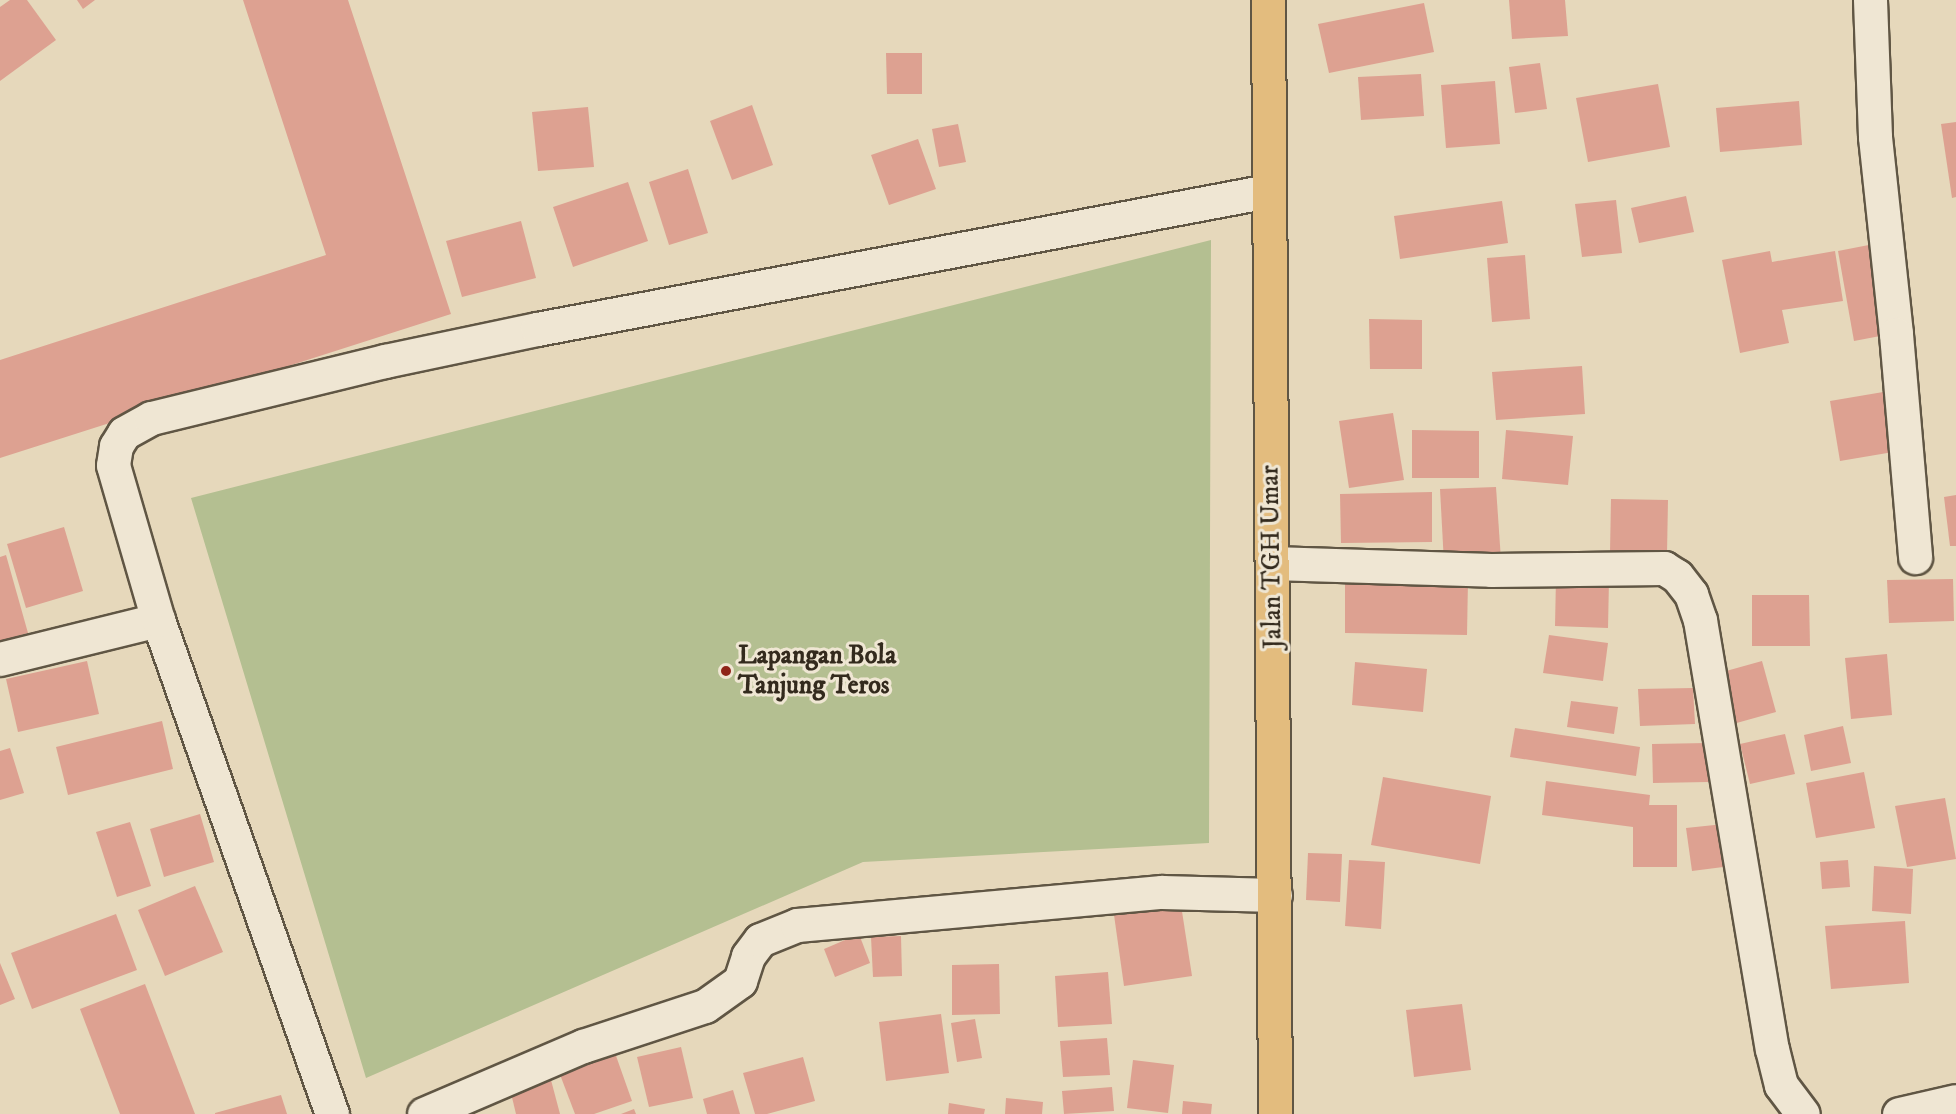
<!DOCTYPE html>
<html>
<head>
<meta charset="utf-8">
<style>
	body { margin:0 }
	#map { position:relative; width:1956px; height:1114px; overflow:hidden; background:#e6d8bb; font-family:"IM FELL DW Pica",serif }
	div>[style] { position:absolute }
	.green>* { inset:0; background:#b4bf91 }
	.building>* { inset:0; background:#dda191 }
	.roads { filter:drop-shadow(2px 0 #605644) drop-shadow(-2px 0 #605644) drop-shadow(0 2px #605644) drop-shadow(0 -2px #605644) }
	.street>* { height:33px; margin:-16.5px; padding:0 16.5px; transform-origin:16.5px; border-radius:16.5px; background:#efe6d3 }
	.primary>* { height:33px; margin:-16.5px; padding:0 16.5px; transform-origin:16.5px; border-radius:16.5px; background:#e3bc7e }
	.dots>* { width:16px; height:16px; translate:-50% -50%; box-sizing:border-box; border:3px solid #efe6d3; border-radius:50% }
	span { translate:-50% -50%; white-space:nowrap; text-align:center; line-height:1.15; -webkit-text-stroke:6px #efe6d3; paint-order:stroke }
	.street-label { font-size:26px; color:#332a1d }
	.poi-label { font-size:26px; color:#332a1d; font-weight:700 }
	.left { translate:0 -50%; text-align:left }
</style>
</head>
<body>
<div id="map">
	<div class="green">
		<i style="clip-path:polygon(1211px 240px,1209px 843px,863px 862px,366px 1078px,191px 498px)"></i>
	</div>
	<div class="building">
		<i style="clip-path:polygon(10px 0,27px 0,56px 40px,0 81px,0 7px)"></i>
		<i style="clip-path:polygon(77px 0,95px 0,83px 9px)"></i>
		<i style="clip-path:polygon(243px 0,348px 0,451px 314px,0 458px,0 360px,326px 255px)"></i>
		<i style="clip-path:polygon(1509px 0,1565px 0,1568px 36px,1512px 39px)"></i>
		<i style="clip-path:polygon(1424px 3px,1434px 52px,1329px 73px,1318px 24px)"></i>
		<i style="clip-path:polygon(886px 53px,922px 53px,922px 94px,887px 94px)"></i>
		<i style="clip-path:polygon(1540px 63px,1547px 109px,1515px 113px,1509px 67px)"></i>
		<i style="clip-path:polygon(1421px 74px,1424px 116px,1361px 120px,1358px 77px)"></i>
		<i style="clip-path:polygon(1495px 81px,1500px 144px,1446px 148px,1441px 85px)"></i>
		<i style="clip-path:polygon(1658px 84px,1670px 147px,1588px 162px,1576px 98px)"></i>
		<i style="clip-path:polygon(1799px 101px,1802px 145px,1720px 152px,1716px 108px)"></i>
		<i style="clip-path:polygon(752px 105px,773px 165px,732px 180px,710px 121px)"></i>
		<i style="clip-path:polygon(588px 107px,594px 167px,538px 171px,532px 112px)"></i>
		<i style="clip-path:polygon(1956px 122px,1956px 197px,1952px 198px,1941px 124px)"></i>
		<i style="clip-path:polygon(958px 124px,966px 162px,939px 167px,932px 129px)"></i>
		<i style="clip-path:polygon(918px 139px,936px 189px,889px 205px,871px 155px)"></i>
		<i style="clip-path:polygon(688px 169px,708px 233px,669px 245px,649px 182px)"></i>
		<i style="clip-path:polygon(628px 182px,648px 241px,573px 267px,553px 207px)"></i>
		<i style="clip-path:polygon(1686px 196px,1694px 232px,1639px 243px,1631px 208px)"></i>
		<i style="clip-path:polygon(1616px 200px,1622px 253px,1582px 257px,1575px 204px)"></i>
		<i style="clip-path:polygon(1502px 201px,1508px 243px,1400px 259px,1394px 216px)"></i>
		<i style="clip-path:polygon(521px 221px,536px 278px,462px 297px,446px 241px)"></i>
		<i style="clip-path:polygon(1879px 243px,1896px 333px,1854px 341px,1838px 251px)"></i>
		<i style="clip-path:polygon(1770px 251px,1772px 262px,1835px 251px,1843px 301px,1782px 310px,1789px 343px,1740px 353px,1722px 260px)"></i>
		<i style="clip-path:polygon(1525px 255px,1530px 319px,1492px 322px,1487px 258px)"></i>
		<i style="clip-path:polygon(1369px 319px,1422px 320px,1422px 369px,1370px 369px)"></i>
		<i style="clip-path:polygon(1582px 366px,1585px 414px,1496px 420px,1492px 372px)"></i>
		<i style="clip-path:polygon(1895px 390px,1905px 450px,1840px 461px,1830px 401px)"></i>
		<i style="clip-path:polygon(1393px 413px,1404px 480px,1349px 488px,1339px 421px)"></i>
		<i style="clip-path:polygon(1412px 430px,1479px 431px,1479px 478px,1412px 478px)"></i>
		<i style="clip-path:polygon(1506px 430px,1573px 436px,1568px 485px,1502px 479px)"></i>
		<i style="clip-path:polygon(1496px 487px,1501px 560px,1444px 563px,1440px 489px)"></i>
		<i style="clip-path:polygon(1432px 492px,1432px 542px,1341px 543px,1340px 494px)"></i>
		<i style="clip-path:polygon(1956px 495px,1956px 546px,1950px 546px,1944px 497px)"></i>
		<i style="clip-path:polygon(1611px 499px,1668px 500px,1667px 554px,1610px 552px)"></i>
		<i style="clip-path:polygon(64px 527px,83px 591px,26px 608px,7px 544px)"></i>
		<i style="clip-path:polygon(6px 555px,28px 633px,0 641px,0 557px)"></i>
		<i style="clip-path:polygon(1556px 578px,1609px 580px,1608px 628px,1555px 626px)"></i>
		<i style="clip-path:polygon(1345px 579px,1468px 580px,1467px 635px,1345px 633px)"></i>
		<i style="clip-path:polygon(1953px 579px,1954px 621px,1889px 623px,1887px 580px)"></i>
		<i style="clip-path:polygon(1752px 595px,1809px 595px,1810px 646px,1752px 646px)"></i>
		<i style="clip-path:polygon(1549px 635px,1608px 643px,1603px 681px,1543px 673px)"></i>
		<i style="clip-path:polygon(1887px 654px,1892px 715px,1851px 719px,1845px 658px)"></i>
		<i style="clip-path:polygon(87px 661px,99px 714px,18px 732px,6px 679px)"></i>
		<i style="clip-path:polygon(1762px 661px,1776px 712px,1733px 724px,1719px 673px)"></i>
		<i style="clip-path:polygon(1355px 662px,1427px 669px,1423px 712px,1352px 705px)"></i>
		<i style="clip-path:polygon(1693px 688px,1695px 724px,1640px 726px,1638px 689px)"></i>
		<i style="clip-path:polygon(1571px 701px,1618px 707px,1614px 734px,1567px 727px)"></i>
		<i style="clip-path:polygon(162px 721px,173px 769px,68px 795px,56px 747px)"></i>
		<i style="clip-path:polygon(1843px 726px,1851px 763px,1811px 771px,1804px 735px)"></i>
		<i style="clip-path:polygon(1515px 728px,1640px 747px,1636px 776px,1510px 757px)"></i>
		<i style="clip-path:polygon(1785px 734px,1795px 774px,1750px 784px,1740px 744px)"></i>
		<i style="clip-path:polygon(1707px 743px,1708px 782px,1653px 783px,1652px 744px)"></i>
		<i style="clip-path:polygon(10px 748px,24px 793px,0 800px,0 751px)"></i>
		<i style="clip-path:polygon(1864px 772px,1875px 828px,1816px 838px,1806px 783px)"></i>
		<i style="clip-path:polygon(1383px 777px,1491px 796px,1480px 864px,1371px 845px)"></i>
		<i style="clip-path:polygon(1546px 781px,1650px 795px,1649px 805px,1677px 805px,1677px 867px,1633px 867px,1633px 827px,1542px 815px)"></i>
		<i style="clip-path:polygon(1945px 798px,1956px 859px,1907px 867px,1895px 806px)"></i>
		<i style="clip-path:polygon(200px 814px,214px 862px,164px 877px,150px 829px)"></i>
		<i style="clip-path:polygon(130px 822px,151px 886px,117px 897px,96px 832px)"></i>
		<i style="clip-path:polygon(1724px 824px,1731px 866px,1692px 871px,1686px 828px)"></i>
		<i style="clip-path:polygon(1308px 853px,1342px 854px,1340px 902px,1306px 900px)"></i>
		<i style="clip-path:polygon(1349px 860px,1385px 862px,1381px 929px,1345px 926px)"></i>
		<i style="clip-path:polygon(1848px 860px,1850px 887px,1822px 889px,1820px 862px)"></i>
		<i style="clip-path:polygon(1874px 866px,1913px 869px,1911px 914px,1872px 911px)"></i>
		<i style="clip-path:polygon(195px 886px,223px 952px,165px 976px,138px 910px)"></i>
		<i style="clip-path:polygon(1181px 905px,1192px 976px,1124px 986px,1114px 915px)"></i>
		<i style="clip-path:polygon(116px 914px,137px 970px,32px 1009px,11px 953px)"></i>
		<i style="clip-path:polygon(1905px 921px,1909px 983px,1831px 989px,1825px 926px)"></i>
		<i style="clip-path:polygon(859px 934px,870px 963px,835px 977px,824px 949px)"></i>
		<i style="clip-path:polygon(901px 936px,902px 976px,873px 977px,871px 937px)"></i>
		<i style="clip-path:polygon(0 963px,15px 999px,0 1005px)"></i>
		<i style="clip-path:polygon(999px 964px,1000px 1014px,952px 1015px,952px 965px)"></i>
		<i style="clip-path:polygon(1108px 972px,1112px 1024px,1058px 1027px,1055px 976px)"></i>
		<i style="clip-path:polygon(145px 984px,195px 1114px,120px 1114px,80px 1009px)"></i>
		<i style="clip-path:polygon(1462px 1004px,1471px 1070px,1414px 1077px,1406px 1010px)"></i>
		<i style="clip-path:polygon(941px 1014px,949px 1073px,886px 1081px,879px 1022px)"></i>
		<i style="clip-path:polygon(975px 1019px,982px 1058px,957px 1062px,951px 1023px)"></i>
		<i style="clip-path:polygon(1107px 1038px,1110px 1075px,1063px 1077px,1060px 1041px)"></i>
		<i style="clip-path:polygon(681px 1047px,693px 1098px,649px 1107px,637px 1057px)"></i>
		<i style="clip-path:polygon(615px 1053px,632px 1101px,594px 1114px,575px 1114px,559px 1072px)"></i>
		<i style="clip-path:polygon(803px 1057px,815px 1101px,767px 1114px,755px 1114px,743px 1073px)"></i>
		<i style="clip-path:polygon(1133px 1060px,1174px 1065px,1168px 1113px,1127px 1108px)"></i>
		<i style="clip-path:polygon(551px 1080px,560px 1114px,516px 1114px,510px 1089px)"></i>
		<i style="clip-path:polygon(1112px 1087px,1114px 1111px,1064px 1114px,1062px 1091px)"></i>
		<i style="clip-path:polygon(733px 1090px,740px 1114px,707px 1114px,703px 1099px)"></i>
		<i style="clip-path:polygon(281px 1095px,287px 1114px,215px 1114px,215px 1113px)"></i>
		<i style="clip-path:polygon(1006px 1098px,1043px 1102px,1042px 1114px,1005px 1114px)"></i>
		<i style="clip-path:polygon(1183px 1101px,1212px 1104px,1211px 1114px,1182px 1114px)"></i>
		<i style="clip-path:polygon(949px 1103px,985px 1109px,984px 1114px,948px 1114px)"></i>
		<i style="clip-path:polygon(634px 1109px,636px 1114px,621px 1114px)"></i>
	</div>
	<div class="roads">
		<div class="street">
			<i style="left:1870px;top:0;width:137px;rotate:87.9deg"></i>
			<i style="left:1875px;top:137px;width:198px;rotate:83.9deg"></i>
			<i style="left:1896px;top:334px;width:224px;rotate:85.1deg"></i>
			<i style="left:1272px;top:563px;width:219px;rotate:1.8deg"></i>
			<i style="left:1491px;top:570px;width:173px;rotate:-0.7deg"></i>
			<i style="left:1664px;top:568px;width:15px;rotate:32deg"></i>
			<i style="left:1677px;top:576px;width:23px;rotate:52deg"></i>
			<i style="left:1691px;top:594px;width:28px;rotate:71deg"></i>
			<i style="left:1700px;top:620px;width:435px;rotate:80.5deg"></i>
			<i style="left:1772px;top:1049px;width:37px;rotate:76deg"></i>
			<i style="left:1781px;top:1085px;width:36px;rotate:53deg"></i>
			<i style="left:0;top:659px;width:163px;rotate:-13.9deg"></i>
			<i style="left:332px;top:1114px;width:524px;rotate:-109.4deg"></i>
			<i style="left:158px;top:620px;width:161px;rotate:-106.2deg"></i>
			<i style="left:113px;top:465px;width:19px;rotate:-81deg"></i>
			<i style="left:116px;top:446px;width:15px;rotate:-58deg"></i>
			<i style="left:124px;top:433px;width:31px;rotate:-29deg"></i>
			<i style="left:151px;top:418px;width:241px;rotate:-13.7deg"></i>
			<i style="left:385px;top:361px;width:155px;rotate:-11.9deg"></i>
			<i style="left:537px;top:329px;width:744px;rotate:-10.69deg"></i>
			<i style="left:424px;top:1114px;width:173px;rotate:-23.2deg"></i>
			<i style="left:583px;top:1046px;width:128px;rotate:-18.2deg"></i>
			<i style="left:705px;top:1006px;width:43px;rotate:-35.5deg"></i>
			<i style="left:740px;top:981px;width:26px;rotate:-72deg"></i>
			<i style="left:748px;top:956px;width:20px;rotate:-53deg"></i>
			<i style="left:760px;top:940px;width:40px;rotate:-22deg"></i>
			<i style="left:797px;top:925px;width:366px;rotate:-5.2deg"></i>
			<i style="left:1162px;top:892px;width:113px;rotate:1.5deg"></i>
			<i style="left:1899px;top:1114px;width:58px;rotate:-12.8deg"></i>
		</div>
		<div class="primary">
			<i style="left:1268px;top:0;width:1114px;rotate:89.64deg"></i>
		</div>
	</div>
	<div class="dots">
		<i style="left:726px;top:671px;background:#8f2418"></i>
	</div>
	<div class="street-label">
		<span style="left:1272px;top:557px;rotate:-91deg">Jalan TGH Umar</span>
	</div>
	<div class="poi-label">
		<span class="left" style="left:738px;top:671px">Lapangan Bola<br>Tanjung Teros</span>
	</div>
</div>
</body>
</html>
